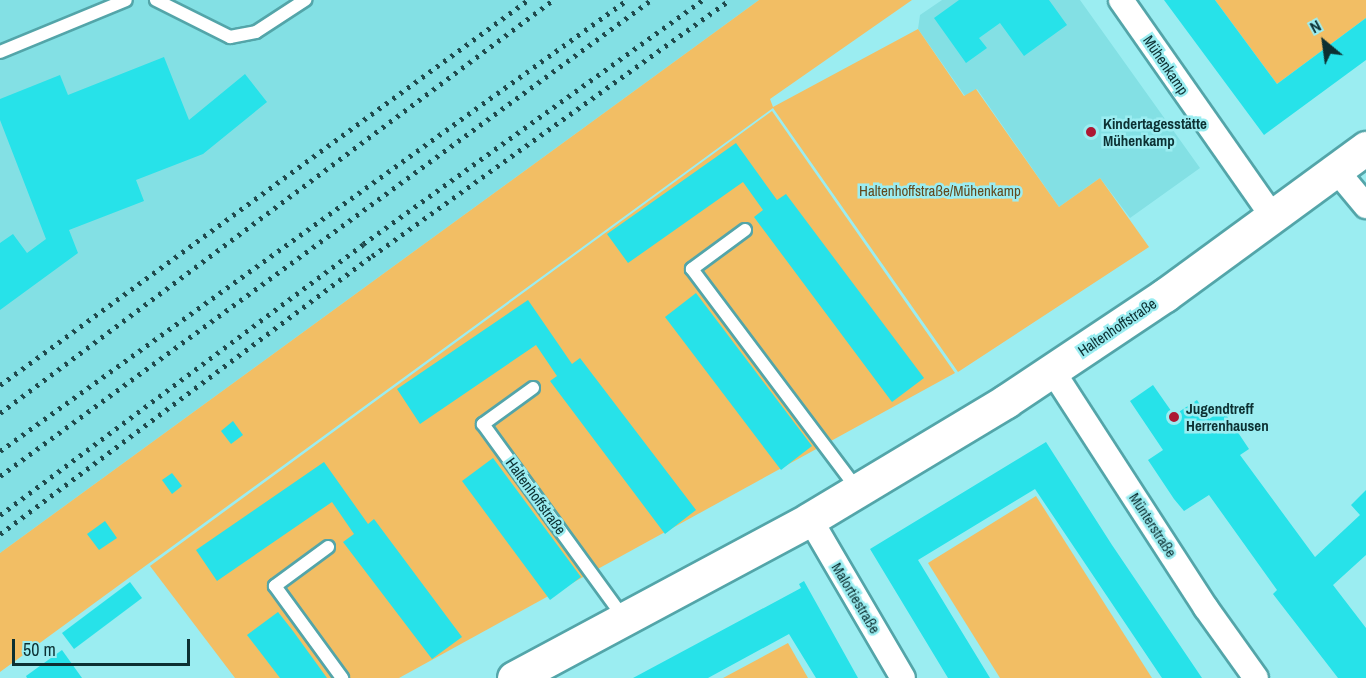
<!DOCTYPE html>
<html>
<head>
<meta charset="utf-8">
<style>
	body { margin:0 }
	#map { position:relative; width:1366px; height:678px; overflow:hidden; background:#9bedf1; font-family:"Archivo Narrow",sans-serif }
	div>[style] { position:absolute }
	.built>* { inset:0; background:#83e0e4 }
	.green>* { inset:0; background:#f2be64 }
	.building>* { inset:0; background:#27e2e9 }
	.roads { filter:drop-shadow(2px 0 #53a5a9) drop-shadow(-2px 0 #53a5a9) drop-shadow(0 2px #53a5a9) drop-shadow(0 -2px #53a5a9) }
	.lane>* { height:12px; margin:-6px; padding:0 6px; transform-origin:6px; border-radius:6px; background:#fff }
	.street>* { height:24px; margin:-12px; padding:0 12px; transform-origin:12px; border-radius:12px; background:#fff }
	.secondary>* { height:33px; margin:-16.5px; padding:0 16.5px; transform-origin:16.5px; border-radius:16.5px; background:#fff }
	.rail>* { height:4.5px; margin-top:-2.25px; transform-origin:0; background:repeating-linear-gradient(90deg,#204a4d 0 3px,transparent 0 9px) }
	.dots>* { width:16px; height:16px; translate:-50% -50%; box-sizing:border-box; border:3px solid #9bedf1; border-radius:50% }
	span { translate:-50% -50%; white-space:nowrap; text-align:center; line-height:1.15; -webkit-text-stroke:5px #9bedf1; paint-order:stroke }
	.street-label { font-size:15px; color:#0c3032 }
	.poi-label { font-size:15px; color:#0c3032; font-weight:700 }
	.left { translate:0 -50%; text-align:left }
	.park-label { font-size:15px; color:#624a20 }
	.north { position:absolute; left:1294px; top:12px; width:60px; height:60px; -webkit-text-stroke:4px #9bedf1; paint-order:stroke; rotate:331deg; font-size:16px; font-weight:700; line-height:24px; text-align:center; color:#0c3032 }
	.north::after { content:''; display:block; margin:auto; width:21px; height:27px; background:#0c3032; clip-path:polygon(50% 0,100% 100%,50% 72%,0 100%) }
	.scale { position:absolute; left:12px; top:639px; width:178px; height:27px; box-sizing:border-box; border:3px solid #0c3032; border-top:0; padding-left:8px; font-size:18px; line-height:21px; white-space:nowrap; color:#0c3032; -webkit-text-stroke:4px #9bedf1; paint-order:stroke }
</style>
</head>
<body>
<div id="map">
	<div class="built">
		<i style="clip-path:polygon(0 0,759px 0,0 553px)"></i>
		<i style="clip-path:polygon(942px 0,1080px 0,1200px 168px,1130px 218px,1100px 178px,1059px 207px,977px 89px,965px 96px,918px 29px,920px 15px)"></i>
	</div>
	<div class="green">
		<i style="clip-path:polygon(759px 0,912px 0,770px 99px,773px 107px,918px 29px,964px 96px,976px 89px,1059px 207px,1100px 178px,1149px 247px,958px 372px,773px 108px,0 672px,0 553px)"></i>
		<i style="clip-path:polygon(1215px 0,1366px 0,1366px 18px,1277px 84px)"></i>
		<i style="clip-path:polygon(772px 111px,955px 373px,399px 678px,235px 678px,150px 566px)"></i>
		<i style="clip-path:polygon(1036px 496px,1152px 678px,1000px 678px,928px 563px)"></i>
		<i style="clip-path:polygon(788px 643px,808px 678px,723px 678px)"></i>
	</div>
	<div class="building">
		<i style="clip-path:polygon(959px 0,1049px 0,1067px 25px,1024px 56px,1000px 23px,979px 38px,987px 48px,966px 63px,934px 18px)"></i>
		<i style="clip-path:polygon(1164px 0,1215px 0,1277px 84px,1366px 18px,1366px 60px,1264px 135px)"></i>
		<i style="clip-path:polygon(164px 57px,189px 120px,245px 74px,267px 102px,203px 154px,136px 180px,144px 201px,69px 230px,78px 253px,0 310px,0 243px,13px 234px,27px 253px,46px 239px,0 120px,0 99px,60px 75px,68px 95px)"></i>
		<i style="clip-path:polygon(736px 143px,777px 200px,786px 194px,924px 378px,892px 402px,754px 217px,763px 210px,743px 182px,628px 263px,607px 234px)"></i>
		<i style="clip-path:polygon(696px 293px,812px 446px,781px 470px,665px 317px)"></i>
		<i style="clip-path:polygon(528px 300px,572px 364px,580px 358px,696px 510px,665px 534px,550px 381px,557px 376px,536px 345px,420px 424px,397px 389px)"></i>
		<i style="clip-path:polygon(1153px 385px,1174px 415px,1197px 400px,1209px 419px,1223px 410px,1249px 449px,1240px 455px,1315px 557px,1360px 515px,1351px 505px,1366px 490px,1366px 555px,1333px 585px,1366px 628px,1366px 678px,1338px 678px,1273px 594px,1277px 590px,1209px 495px,1184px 511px,1174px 499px,1148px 460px,1163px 450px,1130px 401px)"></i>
		<i style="clip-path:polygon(233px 421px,243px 435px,231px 444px,221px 431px)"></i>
		<i style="clip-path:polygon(1046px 442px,1112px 545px,1202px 678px,1162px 678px,1035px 489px,918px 560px,990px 678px,948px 678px,870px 549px)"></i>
		<i style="clip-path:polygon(493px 458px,581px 577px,550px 600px,462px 481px)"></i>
		<i style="clip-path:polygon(324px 462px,368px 524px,374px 519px,462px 637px,432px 659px,343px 542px,354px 534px,332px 502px,217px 581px,196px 550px)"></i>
		<i style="clip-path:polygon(172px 473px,182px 486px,172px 494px,162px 480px)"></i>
		<i style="clip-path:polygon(105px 521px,117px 538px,99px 550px,87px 534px)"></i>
		<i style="clip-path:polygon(804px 581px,858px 678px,816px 678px,789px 634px,708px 678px,633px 678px,801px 588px,799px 584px)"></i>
		<i style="clip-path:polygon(130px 582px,142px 598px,74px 649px,62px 633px)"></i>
		<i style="clip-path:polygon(278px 612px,293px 631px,327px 678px,280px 678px,247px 635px)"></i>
		<i style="clip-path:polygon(62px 650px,82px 678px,27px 678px,26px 676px)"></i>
	</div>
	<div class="roads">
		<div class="lane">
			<i style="left:156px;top:0;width:83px;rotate:26.6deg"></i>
			<i style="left:230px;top:37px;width:26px;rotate:-11deg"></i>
			<i style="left:256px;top:32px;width:59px;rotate:-33.1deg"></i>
			<i style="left:0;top:52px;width:136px;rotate:-22.4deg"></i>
			<i style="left:745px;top:230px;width:66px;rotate:143.7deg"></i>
			<i style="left:692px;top:269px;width:275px;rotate:53.1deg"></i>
			<i style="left:533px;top:388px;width:62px;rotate:144.2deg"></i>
			<i style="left:483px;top:424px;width:240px;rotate:54deg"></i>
			<i style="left:328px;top:547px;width:66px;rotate:143.7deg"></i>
			<i style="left:275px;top:586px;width:114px;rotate:53.9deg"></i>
		</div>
		<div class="street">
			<i style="left:1121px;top:0;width:265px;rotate:55deg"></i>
			<i style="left:1336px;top:170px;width:47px;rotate:50.2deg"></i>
			<i style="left:1052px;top:370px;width:283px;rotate:57.1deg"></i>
			<i style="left:1206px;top:608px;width:86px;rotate:54.5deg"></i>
			<i style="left:810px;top:519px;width:184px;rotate:59.7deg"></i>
		</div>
		<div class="secondary">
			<i style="left:514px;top:678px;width:336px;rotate:-28.2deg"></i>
			<i style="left:810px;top:519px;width:229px;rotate:-31deg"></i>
			<i style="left:1006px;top:401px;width:191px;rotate:-33.7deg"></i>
			<i style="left:1165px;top:295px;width:249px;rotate:-36.2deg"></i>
		</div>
	</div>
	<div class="rail">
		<i style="left:0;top:385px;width:653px;rotate:-36.1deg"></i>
		<i style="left:0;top:413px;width:690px;rotate:-36.75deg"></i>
		<i style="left:0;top:451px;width:772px;rotate:-35.73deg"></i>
		<i style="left:0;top:476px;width:806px;rotate:-36.17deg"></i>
		<i style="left:0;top:515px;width:453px;rotate:-36.7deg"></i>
		<i style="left:363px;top:244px;width:418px;rotate:-35.7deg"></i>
		<i style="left:0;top:534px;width:464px;rotate:-36.8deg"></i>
		<i style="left:372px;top:256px;width:439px;rotate:-35.6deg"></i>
	</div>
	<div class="dots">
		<i style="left:1091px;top:132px;background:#ad1833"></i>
		<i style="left:1174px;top:417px;background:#ad1833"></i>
	</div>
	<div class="street-label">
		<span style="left:1166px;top:65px;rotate:56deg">Mühenkamp</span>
		<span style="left:1117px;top:327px;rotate:-34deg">Haltenhoffstraße</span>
		<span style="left:536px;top:496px;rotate:54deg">Haltenhoffstraße</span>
		<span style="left:1153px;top:525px;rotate:57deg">Münterstraße</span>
		<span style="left:856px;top:598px;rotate:59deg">Malortiestraße</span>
	</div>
	<div class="poi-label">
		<span class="left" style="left:1103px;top:132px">Kindertagesstätte<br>Mühenkamp</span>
		<span class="left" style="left:1186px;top:417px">Jugendtreff<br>Herrenhausen</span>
	</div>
	<div class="park-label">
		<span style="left:940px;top:191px">Haltenhoffstraße/Mühenkamp</span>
	</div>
	<div class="north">N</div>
	<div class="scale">50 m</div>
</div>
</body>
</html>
